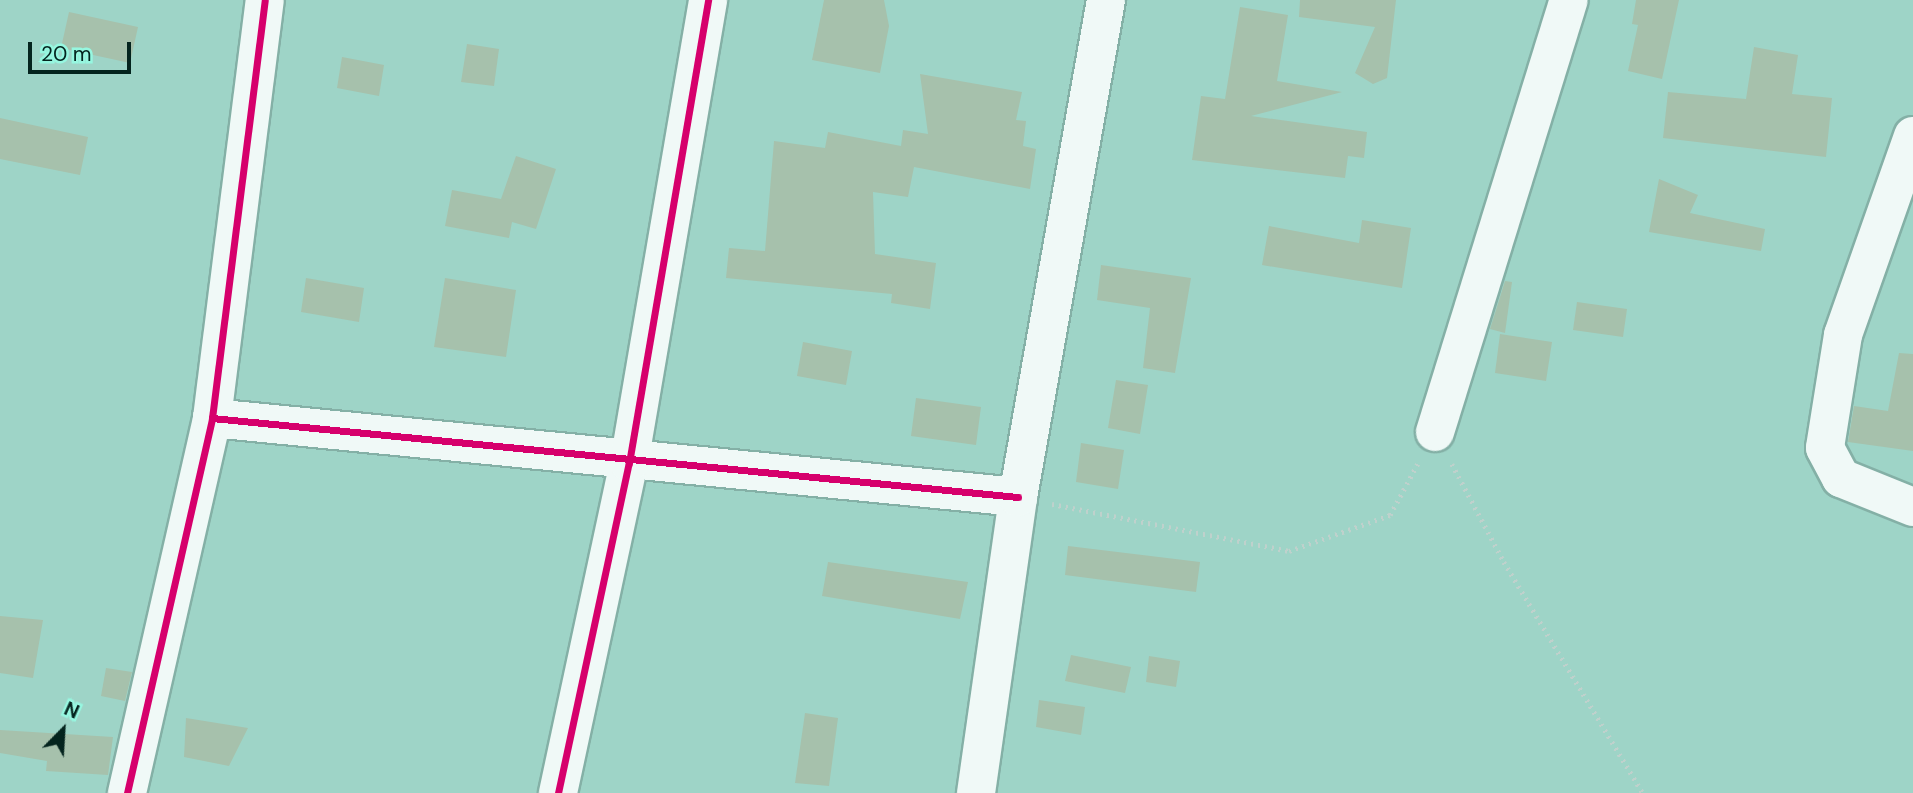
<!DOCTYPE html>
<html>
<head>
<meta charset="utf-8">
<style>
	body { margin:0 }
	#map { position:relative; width:1913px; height:793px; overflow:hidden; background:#9ed4c7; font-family:"DM Sans",sans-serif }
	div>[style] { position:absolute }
	.building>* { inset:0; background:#a6c1ac }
	.path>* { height:4.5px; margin-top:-2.25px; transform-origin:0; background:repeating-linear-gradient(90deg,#bfd1cc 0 2px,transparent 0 7px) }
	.roads { filter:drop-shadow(2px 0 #84b0a6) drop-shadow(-2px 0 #84b0a6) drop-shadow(0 2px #84b0a6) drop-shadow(0 -2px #84b0a6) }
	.street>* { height:38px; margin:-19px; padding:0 19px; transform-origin:19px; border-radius:19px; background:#f0f9f7 }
	.cycleway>* { height:7px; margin:-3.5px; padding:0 3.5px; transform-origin:3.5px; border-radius:3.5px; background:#d6006c }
	span { translate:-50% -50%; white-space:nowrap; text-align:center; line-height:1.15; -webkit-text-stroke:5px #96f7e0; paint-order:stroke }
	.north { position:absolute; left:28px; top:695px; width:70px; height:70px; -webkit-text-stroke:5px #96f7e0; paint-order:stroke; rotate:24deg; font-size:19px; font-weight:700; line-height:28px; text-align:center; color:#04241e }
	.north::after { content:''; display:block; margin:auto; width:24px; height:32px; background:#04241e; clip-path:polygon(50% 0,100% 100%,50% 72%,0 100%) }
	.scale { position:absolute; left:28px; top:42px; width:103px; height:32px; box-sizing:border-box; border:4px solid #04241e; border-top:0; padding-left:9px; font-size:21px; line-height:24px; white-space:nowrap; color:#04241e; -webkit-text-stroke:5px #96f7e0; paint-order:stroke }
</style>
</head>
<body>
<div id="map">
	<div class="building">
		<i style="clip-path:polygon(824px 0,884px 0,889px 26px,880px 73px,812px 60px)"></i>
		<i style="clip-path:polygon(1300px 0,1396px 0,1387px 78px,1373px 84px,1355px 73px,1375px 27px,1299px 17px)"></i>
		<i style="clip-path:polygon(1636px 0,1679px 0,1662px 79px,1628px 71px,1638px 25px,1632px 24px)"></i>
		<i style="clip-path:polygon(1240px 7px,1288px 15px,1277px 81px,1342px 92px,1251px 116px,1367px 132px,1364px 158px,1348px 156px,1345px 178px,1192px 160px,1201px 96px,1225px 99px)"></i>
		<i style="clip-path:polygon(69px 12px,138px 27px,130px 63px,61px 48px)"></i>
		<i style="clip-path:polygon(467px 44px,499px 49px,494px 86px,461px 82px)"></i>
		<i style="clip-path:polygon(1754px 47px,1798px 55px,1792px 94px,1832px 98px,1826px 157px,1663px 138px,1668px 92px,1746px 99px)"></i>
		<i style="clip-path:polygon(342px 57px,384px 65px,379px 96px,337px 88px)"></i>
		<i style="clip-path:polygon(920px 74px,1022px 92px,1016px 120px,1026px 121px,1023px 146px,1036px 149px,1030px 189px,914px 167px,908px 197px,873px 192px,875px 254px,936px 263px,930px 309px,891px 303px,892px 294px,726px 278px,729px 248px,765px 251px,774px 141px,825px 148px,828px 132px,901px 146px,903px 130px,928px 134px)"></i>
		<i style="clip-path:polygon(0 118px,88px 137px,80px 175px,0 159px)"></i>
		<i style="clip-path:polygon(516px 156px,556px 169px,536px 229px,512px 222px,509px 238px,445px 226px,452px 190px,501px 199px)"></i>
		<i style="clip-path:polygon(1659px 179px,1698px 195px,1690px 213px,1765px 229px,1761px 251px,1649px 232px)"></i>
		<i style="clip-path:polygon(1362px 220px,1411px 228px,1402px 288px,1262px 265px,1269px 226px,1359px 243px)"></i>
		<i style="clip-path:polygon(1101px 265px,1191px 278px,1175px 373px,1143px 368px,1150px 308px,1097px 300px)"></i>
		<i style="clip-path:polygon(306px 278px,364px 288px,359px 322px,301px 312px)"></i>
		<i style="clip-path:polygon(445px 278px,516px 290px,506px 357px,434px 347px)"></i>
		<i style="clip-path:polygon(1505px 281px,1512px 282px,1505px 333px,1490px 329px)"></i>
		<i style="clip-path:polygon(1577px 302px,1627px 309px,1623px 337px,1573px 330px)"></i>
		<i style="clip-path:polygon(1500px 334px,1552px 342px,1546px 381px,1495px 373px)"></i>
		<i style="clip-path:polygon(803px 342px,852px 351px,846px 385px,797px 376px)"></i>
		<i style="clip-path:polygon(1899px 353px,1913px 354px,1913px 451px,1848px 442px,1854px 406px,1888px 411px)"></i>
		<i style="clip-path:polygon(1116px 380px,1148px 385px,1140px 434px,1108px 428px)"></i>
		<i style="clip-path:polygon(916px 398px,981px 407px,976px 445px,911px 436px)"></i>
		<i style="clip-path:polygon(1081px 443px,1124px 450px,1118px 489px,1076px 482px)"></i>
		<i style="clip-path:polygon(1068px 546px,1200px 562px,1196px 592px,1065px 575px)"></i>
		<i style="clip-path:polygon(828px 562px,968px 582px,960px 619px,822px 596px)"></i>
		<i style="clip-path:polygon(0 616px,43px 620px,33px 678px,0 673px)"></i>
		<i style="clip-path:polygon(1071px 655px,1131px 667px,1125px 693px,1065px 681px)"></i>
		<i style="clip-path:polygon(1149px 656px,1180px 661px,1176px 687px,1146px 682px)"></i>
		<i style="clip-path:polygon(106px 668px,132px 672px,125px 701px,101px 696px)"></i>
		<i style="clip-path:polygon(1039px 700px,1085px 707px,1081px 735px,1036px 727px)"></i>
		<i style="clip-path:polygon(805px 713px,838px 718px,829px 786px,795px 783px)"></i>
		<i style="clip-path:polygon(186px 718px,248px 728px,229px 766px,184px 757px)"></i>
		<i style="clip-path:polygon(0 730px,113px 737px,108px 775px,46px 771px,47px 761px,0 753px)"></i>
	</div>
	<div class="path">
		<i style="left:1452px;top:464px;width:111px;rotate:62deg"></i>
		<i style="left:1504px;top:562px;width:270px;rotate:59deg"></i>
		<i style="left:1052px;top:504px;width:242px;rotate:11.2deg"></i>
		<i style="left:1289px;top:551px;width:107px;rotate:-19.6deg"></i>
		<i style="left:1390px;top:515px;width:59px;rotate:-61.7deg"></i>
	</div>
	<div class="roads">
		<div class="street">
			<i style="left:1913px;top:136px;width:211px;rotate:109.4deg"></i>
			<i style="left:1843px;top:335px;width:114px;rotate:99.1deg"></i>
			<i style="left:1825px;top:448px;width:34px;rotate:62deg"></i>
			<i style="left:1841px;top:478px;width:78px;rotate:21.9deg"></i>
			<i style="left:212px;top:418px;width:810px;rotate:5.6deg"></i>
			<i style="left:1435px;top:432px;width:452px;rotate:-72.8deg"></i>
			<i style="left:127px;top:793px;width:385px;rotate:-77.2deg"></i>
			<i style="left:212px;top:418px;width:421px;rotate:-82.8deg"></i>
			<i style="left:558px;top:793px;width:338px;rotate:-77.9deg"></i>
			<i style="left:629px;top:463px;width:470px;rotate:-80.3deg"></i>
			<i style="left:976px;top:793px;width:299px;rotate:-81.9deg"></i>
			<i style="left:1018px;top:497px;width:505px;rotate:-79.96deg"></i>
		</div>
	</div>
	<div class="cycleway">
		<i style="left:212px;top:418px;width:810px;rotate:5.6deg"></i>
		<i style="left:127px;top:793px;width:385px;rotate:-77.2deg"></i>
		<i style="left:212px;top:418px;width:421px;rotate:-82.8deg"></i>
		<i style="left:558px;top:793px;width:338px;rotate:-77.9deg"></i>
		<i style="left:629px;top:463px;width:470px;rotate:-80.3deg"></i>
	</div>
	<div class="north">N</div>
	<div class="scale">20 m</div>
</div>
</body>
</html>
